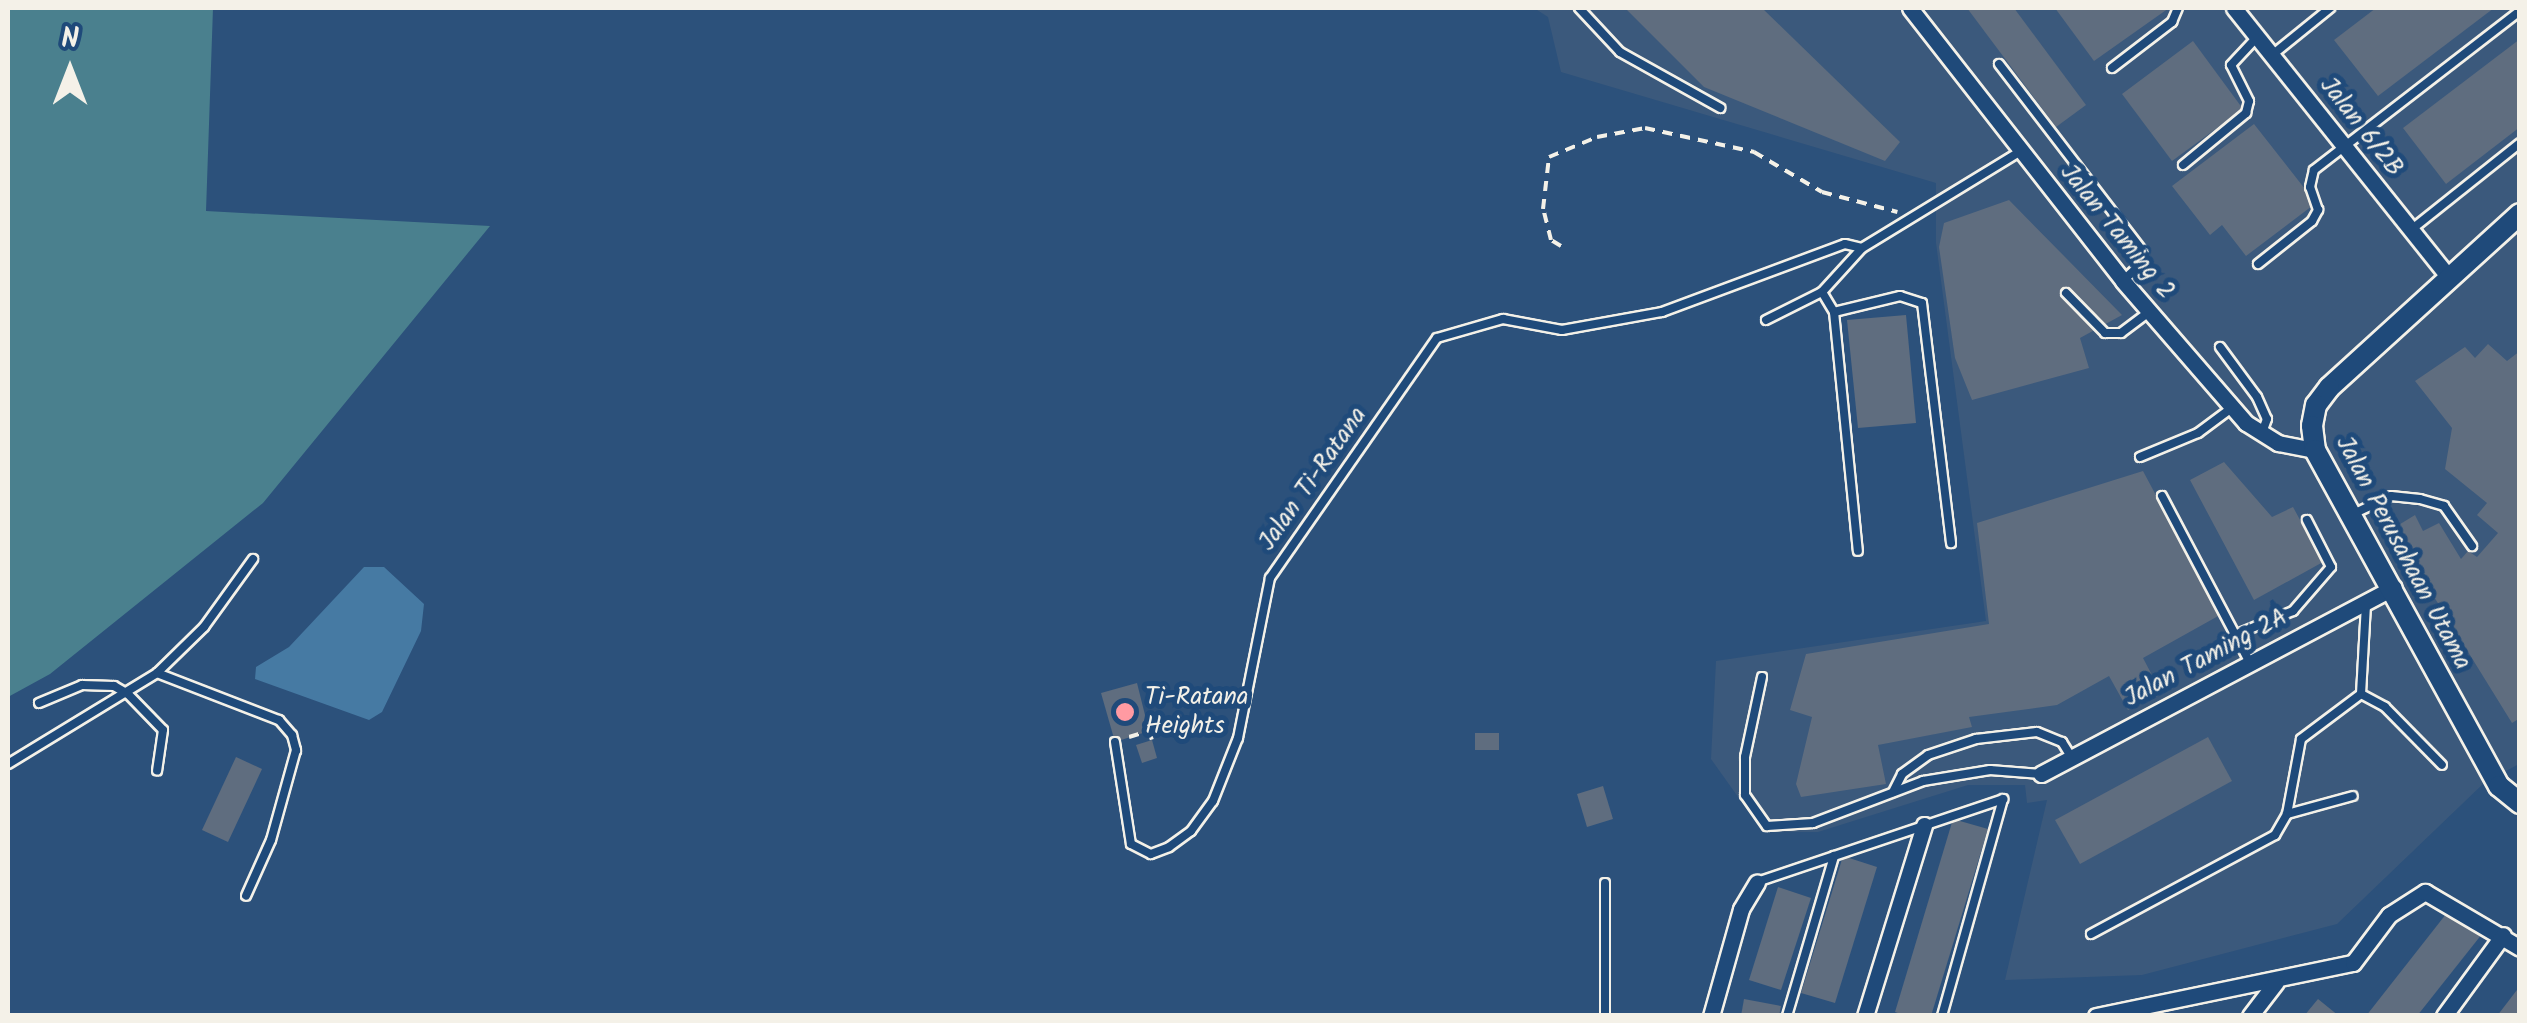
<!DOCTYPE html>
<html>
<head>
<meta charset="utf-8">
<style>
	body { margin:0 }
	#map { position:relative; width:2527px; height:1023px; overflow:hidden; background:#2c517b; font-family:Kalam,sans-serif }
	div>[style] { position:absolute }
	.built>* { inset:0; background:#3b597c }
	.green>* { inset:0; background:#4a808e }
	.water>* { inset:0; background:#467aa3 }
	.building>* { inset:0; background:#5f6d7f }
	.path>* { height:4px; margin-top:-2px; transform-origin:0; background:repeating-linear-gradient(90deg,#f4f1e8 0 10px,transparent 0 18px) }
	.roads { filter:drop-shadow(2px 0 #f4f1e8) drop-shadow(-2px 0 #f4f1e8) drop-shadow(0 2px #f4f1e8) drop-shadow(0 -2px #f4f1e8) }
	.lane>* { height:8px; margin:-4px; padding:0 4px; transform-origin:4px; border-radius:4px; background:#1f4a7a }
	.street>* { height:15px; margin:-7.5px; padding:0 7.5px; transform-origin:7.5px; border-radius:7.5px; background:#1f4a7a }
	.secondary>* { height:20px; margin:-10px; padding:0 10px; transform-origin:10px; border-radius:10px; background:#1f4a7a }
	.dots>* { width:28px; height:28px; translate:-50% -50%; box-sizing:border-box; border:5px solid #1f4a7a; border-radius:50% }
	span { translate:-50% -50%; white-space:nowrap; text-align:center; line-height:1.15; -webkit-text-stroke:10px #1f4a7a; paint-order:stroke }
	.street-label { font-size:25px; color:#f4f1e8 }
	.poi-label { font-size:25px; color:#f4f1e8 }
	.left { translate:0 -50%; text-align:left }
	.frame { position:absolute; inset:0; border:10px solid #f4f1e8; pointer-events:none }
	.north { position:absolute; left:20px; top:20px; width:100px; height:100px; -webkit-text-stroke:8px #1f4a7a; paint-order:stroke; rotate:0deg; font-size:28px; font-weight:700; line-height:40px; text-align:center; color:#f4f1e8 }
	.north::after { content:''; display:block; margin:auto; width:35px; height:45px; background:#f4f1e8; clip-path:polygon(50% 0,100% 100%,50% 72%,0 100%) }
</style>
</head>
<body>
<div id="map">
	<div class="built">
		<i style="clip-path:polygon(1534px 8px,2519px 8px,2519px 764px,2484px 783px,2337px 924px,2142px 975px,2005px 980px,2047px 800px,2027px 803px,2025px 785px,1968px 785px,1818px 832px,1763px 832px,1711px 759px,1716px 661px,1986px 621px,1936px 243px,1936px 183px,1561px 72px,1548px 17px)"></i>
	</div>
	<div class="green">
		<i style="clip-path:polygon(8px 8px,213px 8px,206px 211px,490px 226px,263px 503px,50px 674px,8px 697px)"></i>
	</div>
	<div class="water">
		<i style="clip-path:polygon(364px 567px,384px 567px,424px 604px,421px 631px,382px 712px,369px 720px,255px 679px,256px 667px,289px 647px)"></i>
	</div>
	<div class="building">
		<i style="clip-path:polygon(1625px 8px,1762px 8px,1900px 142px,1885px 161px,1704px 87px)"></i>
		<i style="clip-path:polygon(1967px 8px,2014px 8px,2086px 105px,2056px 127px)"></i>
		<i style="clip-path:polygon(2055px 8px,2169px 8px,2094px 61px)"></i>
		<i style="clip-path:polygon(2376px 8px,2494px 8px,2378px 96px,2334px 40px)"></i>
		<i style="clip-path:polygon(2520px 39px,2520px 127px,2446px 184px,2403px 128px)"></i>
		<i style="clip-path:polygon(2193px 41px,2243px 109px,2172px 161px,2122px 94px)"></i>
		<i style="clip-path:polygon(2254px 124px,2316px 203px,2246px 256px,2222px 225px,2210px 235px,2172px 186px)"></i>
		<i style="clip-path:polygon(2009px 200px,2122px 315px,2080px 338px,2089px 368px,1972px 400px,1955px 358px,1939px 247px,1944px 223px)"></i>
		<i style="clip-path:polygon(1906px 315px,1916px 423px,1858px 428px,1847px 320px)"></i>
		<i style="clip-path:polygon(2488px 344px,2507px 361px,2520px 351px,2520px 718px,2512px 723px,2392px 529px,2415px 515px,2423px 531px,2439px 523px,2461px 559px,2468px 551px,2477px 557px,2498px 533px,2477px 515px,2487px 503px,2445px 469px,2452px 428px,2415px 381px,2465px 347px,2475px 358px)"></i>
		<i style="clip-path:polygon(2224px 462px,2272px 517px,2293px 507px,2323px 562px,2254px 600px,2190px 480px)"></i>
		<i style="clip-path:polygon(2143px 471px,2220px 615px,2143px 658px,2162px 694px,2128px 710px,2109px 676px,2057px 705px,1969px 717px,1972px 727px,1878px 745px,1886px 784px,1801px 797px,1796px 784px,1812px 717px,1790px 710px,1806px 654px,1989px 624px,1977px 523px)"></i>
		<i style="clip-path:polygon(1137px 683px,1149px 731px,1115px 742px,1101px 693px)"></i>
		<i style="clip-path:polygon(1475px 733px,1499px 733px,1499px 750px,1475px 750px)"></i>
		<i style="clip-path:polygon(2208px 737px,2232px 781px,2080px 864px,2055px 820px)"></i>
		<i style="clip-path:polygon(1152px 740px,1157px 758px,1142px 763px,1136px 745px)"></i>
		<i style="clip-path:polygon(236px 757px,262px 769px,228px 842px,202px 830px)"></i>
		<i style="clip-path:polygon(1603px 786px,1613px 819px,1587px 827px,1577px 794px)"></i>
		<i style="clip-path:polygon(1953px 819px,1988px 829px,1931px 1016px,1906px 1016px,1895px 1012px)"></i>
		<i style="clip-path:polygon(1843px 856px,1877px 867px,1835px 1003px,1801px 993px)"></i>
		<i style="clip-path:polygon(1778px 887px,1811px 898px,1781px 990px,1749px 980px)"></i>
		<i style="clip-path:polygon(2450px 909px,2482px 934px,2417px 1016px,2366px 1016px)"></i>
		<i style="clip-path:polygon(2520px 986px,2520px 1016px,2497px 1016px)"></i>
		<i style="clip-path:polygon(1744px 999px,1781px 1006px,1779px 1016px,1741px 1016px)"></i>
		<i style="clip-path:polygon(2318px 999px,2339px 1016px,2304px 1016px)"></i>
	</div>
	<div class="path">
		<i style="left:1561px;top:246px;width:12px;rotate:-149deg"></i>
		<i style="left:1551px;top:240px;width:32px;rotate:-104deg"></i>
		<i style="left:1543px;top:209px;width:52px;rotate:-83.4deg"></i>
		<i style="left:1549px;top:157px;width:52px;rotate:-22.6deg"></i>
		<i style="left:1597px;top:137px;width:49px;rotate:-10.6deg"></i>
		<i style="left:1645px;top:128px;width:112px;rotate:12.4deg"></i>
		<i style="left:1754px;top:152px;width:79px;rotate:30.5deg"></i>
		<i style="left:1822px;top:192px;width:78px;rotate:14.9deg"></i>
		<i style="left:1129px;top:737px;width:21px;rotate:-17deg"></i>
		<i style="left:1149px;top:731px;width:9px;rotate:72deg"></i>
	</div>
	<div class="roads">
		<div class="lane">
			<i style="left:1579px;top:8px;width:60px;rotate:47deg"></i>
			<i style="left:1620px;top:52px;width:115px;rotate:29.2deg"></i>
			<i style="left:2272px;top:55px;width:75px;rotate:-39deg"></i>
			<i style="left:1999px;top:64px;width:237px;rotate:52.5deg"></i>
			<i style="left:2143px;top:252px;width:11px;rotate:95deg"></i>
			<i style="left:2142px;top:263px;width:26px;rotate:137deg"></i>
			<i style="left:2112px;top:68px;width:76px;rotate:-37.5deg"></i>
			<i style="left:2172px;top:22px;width:15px;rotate:-67deg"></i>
			<i style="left:2183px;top:165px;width:82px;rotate:-39.5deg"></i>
			<i style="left:2246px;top:113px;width:12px;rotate:-76deg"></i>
			<i style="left:2249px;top:101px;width:40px;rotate:-116.6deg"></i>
			<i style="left:2231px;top:65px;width:38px;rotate:-47deg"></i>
			<i style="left:2411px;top:230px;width:139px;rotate:-38.6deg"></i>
			<i style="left:2258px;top:264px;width:69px;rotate:-38.5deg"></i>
			<i style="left:2312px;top:221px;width:13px;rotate:-61deg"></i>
			<i style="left:2318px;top:210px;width:24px;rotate:-109deg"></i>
			<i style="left:2310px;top:187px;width:17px;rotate:-77deg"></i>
			<i style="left:2314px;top:170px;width:260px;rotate:-37.7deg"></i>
			<i style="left:1822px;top:292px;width:23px;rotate:59deg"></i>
			<i style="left:1834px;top:312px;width:240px;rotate:84.3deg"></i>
			<i style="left:2066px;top:293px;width:56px;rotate:45.7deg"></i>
			<i style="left:2105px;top:333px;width:16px"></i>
			<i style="left:2121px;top:333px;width:35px;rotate:-37deg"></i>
			<i style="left:1834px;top:312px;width:68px;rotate:-13.6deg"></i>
			<i style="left:1900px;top:296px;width:23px;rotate:18deg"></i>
			<i style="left:1922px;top:303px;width:242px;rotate:83.1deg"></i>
			<i style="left:1766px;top:320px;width:63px;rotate:-26.6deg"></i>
			<i style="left:1822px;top:292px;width:59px;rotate:-47.7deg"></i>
			<i style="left:1862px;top:248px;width:184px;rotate:-31.4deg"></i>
			<i style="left:2220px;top:347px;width:62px;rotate:53.5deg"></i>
			<i style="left:2257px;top:397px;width:24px;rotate:66deg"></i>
			<i style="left:2267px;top:419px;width:15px;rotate:110deg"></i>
			<i style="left:2140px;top:457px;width:63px;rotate:-22.5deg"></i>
			<i style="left:2198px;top:433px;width:44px;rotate:-36.6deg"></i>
			<i style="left:2162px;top:496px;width:189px;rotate:62.2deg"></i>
			<i style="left:2353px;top:514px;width:42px;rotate:-25.3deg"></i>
			<i style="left:2391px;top:496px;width:29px;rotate:6deg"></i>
			<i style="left:2420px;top:499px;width:25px;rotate:16deg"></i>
			<i style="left:2444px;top:506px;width:49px;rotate:55deg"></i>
			<i style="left:2235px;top:635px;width:63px;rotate:-22.5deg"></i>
			<i style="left:2293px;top:611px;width:58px;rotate:-49.2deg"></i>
			<i style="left:2331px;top:567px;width:53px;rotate:-117.1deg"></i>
			<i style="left:157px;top:673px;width:131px;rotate:21.1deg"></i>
			<i style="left:279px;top:720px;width:20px;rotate:49deg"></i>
			<i style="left:292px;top:735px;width:16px;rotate:75deg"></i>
			<i style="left:296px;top:750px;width:93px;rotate:105.5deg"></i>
			<i style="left:271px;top:840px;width:61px;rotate:114.1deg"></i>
			<i style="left:1762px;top:677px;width:82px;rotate:102deg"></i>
			<i style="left:1745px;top:757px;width:38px;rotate:90deg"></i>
			<i style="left:1745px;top:795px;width:38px;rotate:55deg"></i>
			<i style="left:1767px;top:826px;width:46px;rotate:-3.7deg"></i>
			<i style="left:1813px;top:823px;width:118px;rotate:-20.9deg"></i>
			<i style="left:1923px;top:781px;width:68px;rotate:-9.3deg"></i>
			<i style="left:1990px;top:770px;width:51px;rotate:4.5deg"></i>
			<i style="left:2361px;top:694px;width:27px;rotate:28deg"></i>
			<i style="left:2385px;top:707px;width:81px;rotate:45.5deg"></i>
			<i style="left:39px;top:703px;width:47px;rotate:-22.7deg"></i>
			<i style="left:82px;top:685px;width:32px;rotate:2deg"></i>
			<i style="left:114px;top:686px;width:16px;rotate:30deg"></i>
			<i style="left:128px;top:694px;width:50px;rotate:45.8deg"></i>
			<i style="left:163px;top:730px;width:41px;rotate:98.3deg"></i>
			<i style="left:1115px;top:742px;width:103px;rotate:81.1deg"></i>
			<i style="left:1131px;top:844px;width:22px;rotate:27deg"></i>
			<i style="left:1151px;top:854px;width:19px;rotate:-21deg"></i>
			<i style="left:1169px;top:847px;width:27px;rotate:-36deg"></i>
			<i style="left:1191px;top:831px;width:37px;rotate:-54deg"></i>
			<i style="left:1213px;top:801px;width:68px;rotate:-68.4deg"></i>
			<i style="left:1238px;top:738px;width:163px;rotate:-78.7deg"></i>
			<i style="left:1270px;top:578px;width:292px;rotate:-55.2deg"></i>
			<i style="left:1437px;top:338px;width:69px;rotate:-16.1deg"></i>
			<i style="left:1503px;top:319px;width:60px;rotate:10.6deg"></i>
			<i style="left:1562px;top:330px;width:102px;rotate:-10.2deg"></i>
			<i style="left:1662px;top:312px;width:195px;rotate:-20.4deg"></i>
			<i style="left:1845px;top:244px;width:17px;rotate:13deg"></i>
			<i style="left:8px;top:764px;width:175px;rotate:-31.4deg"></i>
			<i style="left:157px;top:673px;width:66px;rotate:-44.4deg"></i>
			<i style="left:204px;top:627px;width:84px;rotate:-54.2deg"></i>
			<i style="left:1893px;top:792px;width:20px;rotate:-63deg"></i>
			<i style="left:1902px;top:774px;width:32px;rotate:-36deg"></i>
			<i style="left:1928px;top:755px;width:51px;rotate:-18.4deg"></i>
			<i style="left:1976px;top:739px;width:61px;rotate:-6.5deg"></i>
			<i style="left:2037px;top:732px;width:27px;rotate:22deg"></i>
			<i style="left:2062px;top:742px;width:19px;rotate:58deg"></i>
			<i style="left:2287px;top:814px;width:68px;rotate:-15.3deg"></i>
			<i style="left:1757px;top:882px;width:260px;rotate:-18.6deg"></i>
			<i style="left:2003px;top:799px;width:225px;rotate:105.7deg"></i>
			<i style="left:1605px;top:883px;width:133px;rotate:90deg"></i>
			<i style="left:2091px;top:934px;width:209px;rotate:-28.3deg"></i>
			<i style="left:2275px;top:835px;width:24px;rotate:-60deg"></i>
			<i style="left:2287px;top:814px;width:76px;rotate:-79.4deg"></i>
			<i style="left:2301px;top:739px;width:75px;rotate:-36.9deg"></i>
			<i style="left:2361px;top:694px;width:90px;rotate:-86.8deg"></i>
			<i style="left:1787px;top:1016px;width:167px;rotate:-73.6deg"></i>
		</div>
		<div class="street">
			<i style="left:1910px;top:8px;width:346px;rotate:52deg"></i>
			<i style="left:2123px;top:281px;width:188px;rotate:49.1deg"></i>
			<i style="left:2246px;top:423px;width:38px;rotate:32deg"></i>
			<i style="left:2278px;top:443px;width:38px;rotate:11deg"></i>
			<i style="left:2234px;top:8px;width:344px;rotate:51.4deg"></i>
			<i style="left:2041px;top:774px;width:399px;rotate:-27.9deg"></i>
			<i style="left:1711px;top:1016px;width:111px;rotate:-74.3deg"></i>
			<i style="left:1741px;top:909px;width:31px;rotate:-59deg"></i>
			<i style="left:1865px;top:1016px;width:200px;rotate:-72.8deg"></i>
			<i style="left:2096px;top:1016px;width:262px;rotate:-11.7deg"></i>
			<i style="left:2353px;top:963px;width:60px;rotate:-53.1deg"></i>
			<i style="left:2389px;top:915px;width:43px;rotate:-32.6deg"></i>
			<i style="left:2425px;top:892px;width:110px;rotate:30.5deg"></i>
			<i style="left:2250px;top:1016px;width:43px;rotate:-52.6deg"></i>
			<i style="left:2444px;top:1016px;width:100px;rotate:-53.9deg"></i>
		</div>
		<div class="secondary">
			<i style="left:2520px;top:214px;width:258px;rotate:137.7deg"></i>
			<i style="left:2329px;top:388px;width:21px;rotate:127deg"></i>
			<i style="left:2316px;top:405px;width:21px;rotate:101deg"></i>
			<i style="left:2312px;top:426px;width:24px;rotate:83deg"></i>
			<i style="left:2315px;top:450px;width:383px;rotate:61.3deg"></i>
			<i style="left:2499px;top:786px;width:27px;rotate:39deg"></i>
		</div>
	</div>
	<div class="dots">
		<i style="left:1125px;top:712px;background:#ff9aa2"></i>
	</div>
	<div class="street-label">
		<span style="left:2361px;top:127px;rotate:52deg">Jalan 6/2B</span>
		<span style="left:2117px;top:232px;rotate:51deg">Jalan Taming 2</span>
		<span style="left:1313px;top:479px;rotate:-55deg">Jalan Ti-Ratana</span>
		<span style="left:2403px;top:553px;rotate:62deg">Jalan Perusahaan Utama</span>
		<span style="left:2206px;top:658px;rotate:-28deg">Jalan Taming 2A</span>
	</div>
	<div class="poi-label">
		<span class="left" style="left:1145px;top:712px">Ti-Ratana<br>Heights</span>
	</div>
	<div class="frame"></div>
	<div class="north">N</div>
</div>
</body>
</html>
